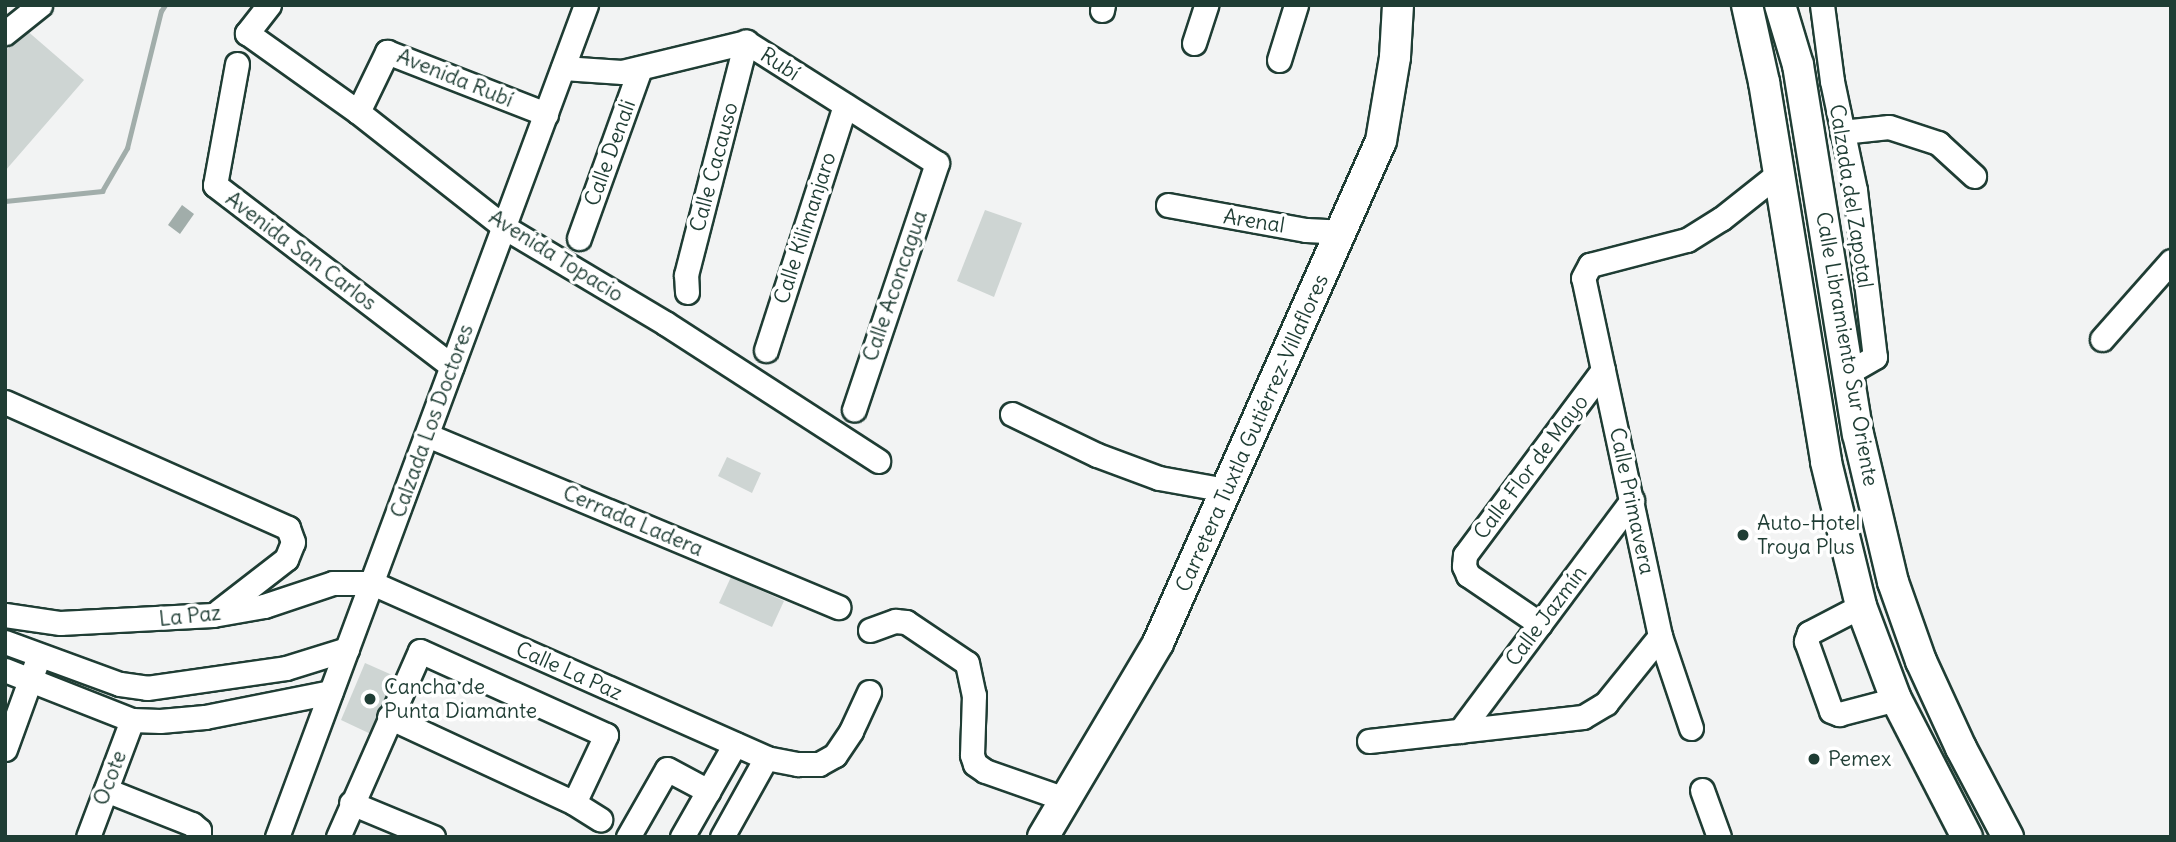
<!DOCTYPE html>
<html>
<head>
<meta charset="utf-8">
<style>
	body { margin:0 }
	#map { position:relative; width:2176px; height:842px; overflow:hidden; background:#f2f3f3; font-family:Delius,sans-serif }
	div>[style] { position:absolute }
	.green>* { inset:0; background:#ced5d3 }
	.water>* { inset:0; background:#a1adaa }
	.stream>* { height:5px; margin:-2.5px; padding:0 2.5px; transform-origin:2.5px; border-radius:2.5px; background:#a1adaa }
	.roads { filter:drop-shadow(2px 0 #1f3d34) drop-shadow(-2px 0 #1f3d34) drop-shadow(0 2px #1f3d34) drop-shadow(0 -2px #1f3d34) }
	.minor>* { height:23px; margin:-11.5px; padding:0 11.5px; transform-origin:11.5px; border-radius:11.5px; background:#fff }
	.major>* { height:30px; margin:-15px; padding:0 15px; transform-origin:15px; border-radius:15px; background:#fff }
	.dots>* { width:19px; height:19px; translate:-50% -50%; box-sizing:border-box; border:4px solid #fff; border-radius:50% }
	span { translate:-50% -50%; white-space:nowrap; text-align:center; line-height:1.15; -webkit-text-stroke:7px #fff; paint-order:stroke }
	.street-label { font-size:21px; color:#1f3d34 }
	.poi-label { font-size:21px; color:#1f3d34 }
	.left { translate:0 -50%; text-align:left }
	.frame { position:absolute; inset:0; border:7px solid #1f3d34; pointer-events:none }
</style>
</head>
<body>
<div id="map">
	<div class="green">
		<i style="clip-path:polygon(25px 29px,84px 80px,5px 171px,5px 51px)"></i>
		<i style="clip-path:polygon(985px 210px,1022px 223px,994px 297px,957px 281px)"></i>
		<i style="clip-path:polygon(727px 457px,761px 473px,752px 493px,718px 476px)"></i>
		<i style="clip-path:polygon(731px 577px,784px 601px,772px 627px,719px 603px)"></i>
		<i style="clip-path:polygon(365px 663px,399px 678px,375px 736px,341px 720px)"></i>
	</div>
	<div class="water">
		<i style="clip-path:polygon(182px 205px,194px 214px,180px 234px,168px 225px)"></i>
	</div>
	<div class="stream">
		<i style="left:5px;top:201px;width:98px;rotate:-5.9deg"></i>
		<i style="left:102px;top:191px;width:50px;rotate:-59.8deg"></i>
		<i style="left:127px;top:148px;width:141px;rotate:-76.1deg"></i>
		<i style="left:161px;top:11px;width:7px;rotate:-56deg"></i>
	</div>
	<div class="roads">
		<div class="minor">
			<i style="left:269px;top:5px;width:36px;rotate:128deg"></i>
			<i style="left:247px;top:33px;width:136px;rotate:35.4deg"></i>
			<i style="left:358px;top:112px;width:186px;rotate:38.2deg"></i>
			<i style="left:504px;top:227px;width:187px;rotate:30.8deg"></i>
			<i style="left:665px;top:323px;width:254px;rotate:32.9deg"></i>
			<i style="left:1822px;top:5px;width:77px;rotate:82.5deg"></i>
			<i style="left:1832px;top:81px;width:111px;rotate:78.1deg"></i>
			<i style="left:1855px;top:190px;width:168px;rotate:83.2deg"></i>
			<i style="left:1875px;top:357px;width:30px;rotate:150deg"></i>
			<i style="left:1102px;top:10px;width:5px;rotate:-79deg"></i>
			<i style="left:5px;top:33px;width:45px;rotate:-38.7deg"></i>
			<i style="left:1194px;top:43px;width:40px;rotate:-72deg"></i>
			<i style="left:1279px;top:60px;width:58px;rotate:-72.8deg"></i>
			<i style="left:237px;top:64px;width:123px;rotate:100.3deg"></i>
			<i style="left:215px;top:185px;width:298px;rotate:37.4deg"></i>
			<i style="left:563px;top:68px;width:59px;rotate:3.9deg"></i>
			<i style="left:622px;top:72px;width:128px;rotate:-13.6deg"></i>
			<i style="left:746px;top:42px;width:226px;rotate:32.4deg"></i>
			<i style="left:937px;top:163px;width:260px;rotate:108.6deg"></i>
			<i style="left:358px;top:112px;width:67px;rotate:-64.2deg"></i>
			<i style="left:387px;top:52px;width:171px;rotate:21.3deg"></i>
			<i style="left:1842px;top:132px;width:47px;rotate:-6.1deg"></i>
			<i style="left:1889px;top:127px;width:52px;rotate:18.1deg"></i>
			<i style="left:1938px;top:143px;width:49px;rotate:42.5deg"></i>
			<i style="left:1168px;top:205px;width:140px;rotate:10.3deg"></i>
			<i style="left:1306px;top:230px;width:35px;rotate:3deg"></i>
			<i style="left:579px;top:238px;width:180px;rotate:-70.2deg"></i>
			<i style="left:687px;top:292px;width:17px;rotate:-93deg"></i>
			<i style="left:686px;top:275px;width:241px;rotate:-75.6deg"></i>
			<i style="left:2102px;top:339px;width:104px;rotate:-48.5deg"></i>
			<i style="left:766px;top:350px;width:257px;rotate:-72.1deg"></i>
			<i style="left:5px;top:402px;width:310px;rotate:24deg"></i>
			<i style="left:288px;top:528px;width:15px;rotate:70deg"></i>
			<i style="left:293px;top:542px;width:18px;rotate:112deg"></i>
			<i style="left:286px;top:559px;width:85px;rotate:142.2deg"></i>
			<i style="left:1012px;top:414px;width:94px;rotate:25.8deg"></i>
			<i style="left:1097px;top:455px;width:66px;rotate:20.4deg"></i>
			<i style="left:1159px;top:478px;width:68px;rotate:10.2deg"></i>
			<i style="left:427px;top:435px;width:446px;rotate:22.7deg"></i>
			<i style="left:1861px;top:606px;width:59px;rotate:152.6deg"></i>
			<i style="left:1809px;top:633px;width:9px;rotate:111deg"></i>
			<i style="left:1806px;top:641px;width:74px;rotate:70.3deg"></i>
			<i style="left:1831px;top:711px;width:9px;rotate:21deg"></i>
			<i style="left:1839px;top:714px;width:59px;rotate:-14.7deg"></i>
			<i style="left:5px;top:615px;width:56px;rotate:8.3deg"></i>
			<i style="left:60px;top:623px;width:153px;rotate:-3deg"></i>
			<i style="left:213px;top:615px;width:52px;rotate:-10deg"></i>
			<i style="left:264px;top:606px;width:73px;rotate:-18.4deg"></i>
			<i style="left:333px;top:583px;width:39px"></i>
			<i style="left:372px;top:583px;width:431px;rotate:23.9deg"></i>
			<i style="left:766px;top:758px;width:33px;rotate:11deg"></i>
			<i style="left:798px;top:764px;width:21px"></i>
			<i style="left:819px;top:764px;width:18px;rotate:-29deg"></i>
			<i style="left:835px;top:755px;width:29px;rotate:-56deg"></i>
			<i style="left:851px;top:731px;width:43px;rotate:-65.2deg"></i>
			<i style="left:1540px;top:624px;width:87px;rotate:-145.8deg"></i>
			<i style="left:1468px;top:575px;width:10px;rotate:-114deg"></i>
			<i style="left:1464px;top:566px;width:11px;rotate:-85deg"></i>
			<i style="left:1465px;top:555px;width:231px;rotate:-53.3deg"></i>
			<i style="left:870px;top:630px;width:27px;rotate:-20deg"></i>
			<i style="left:895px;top:621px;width:11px;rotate:5deg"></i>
			<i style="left:906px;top:622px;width:73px;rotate:33.9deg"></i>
			<i style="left:967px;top:663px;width:33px;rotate:78deg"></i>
			<i style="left:974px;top:695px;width:60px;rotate:91.9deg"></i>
			<i style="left:972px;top:755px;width:9px;rotate:72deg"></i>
			<i style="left:975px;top:764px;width:12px;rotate:35deg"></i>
			<i style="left:985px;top:771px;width:85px;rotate:19.3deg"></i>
			<i style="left:5px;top:642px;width:122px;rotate:20.1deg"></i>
			<i style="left:120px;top:684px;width:27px;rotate:8deg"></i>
			<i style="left:147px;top:688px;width:140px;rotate:-8.2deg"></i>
			<i style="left:286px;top:668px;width:64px;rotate:-17.3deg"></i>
			<i style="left:5px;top:670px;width:136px;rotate:21.5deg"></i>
			<i style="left:132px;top:720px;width:28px;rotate:2deg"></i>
			<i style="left:160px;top:721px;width:45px;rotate:-5.1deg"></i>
			<i style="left:205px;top:717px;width:128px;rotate:-11.2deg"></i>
			<i style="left:389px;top:717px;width:204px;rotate:24.9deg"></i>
			<i style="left:574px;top:803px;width:31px;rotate:32deg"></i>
			<i style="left:1691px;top:728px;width:97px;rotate:-108.6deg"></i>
			<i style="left:1660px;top:636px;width:366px;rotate:-102.1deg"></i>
			<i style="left:1583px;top:278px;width:15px;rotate:-62deg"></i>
			<i style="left:1590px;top:265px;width:100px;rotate:-14.5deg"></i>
			<i style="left:1687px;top:240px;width:40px;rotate:-32deg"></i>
			<i style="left:1721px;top:219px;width:74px;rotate:-38.4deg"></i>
			<i style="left:1460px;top:731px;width:288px;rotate:-53.3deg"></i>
			<i style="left:1369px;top:741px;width:215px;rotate:-6.4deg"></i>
			<i style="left:1583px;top:717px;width:27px;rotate:-31deg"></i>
			<i style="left:1606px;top:703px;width:86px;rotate:-51.1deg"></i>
			<i style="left:5px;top:749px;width:90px;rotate:-70deg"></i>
			<i style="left:106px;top:790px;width:92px;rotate:21.6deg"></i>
			<i style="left:192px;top:824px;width:9px;rotate:41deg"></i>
			<i style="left:199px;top:830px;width:7px;rotate:90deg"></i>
			<i style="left:1702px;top:790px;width:50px;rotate:70.1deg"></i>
			<i style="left:351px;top:803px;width:89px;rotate:22.5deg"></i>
			<i style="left:88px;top:837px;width:125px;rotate:-69.4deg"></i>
			<i style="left:277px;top:837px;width:888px;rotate:-69.63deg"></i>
			<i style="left:338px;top:837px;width:203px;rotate:-66.2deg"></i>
			<i style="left:420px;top:651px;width:204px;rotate:24.3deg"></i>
			<i style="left:606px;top:735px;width:75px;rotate:115.2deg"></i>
			<i style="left:628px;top:837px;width:78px;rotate:-60.2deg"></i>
			<i style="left:667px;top:769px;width:47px;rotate:28.2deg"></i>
			<i style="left:682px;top:837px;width:107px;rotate:-60.3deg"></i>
			<i style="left:722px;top:837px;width:90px;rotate:-60.9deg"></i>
		</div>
		<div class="major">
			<i style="left:1747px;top:5px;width:79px;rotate:77.6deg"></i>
			<i style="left:1764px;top:82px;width:385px;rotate:80.7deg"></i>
			<i style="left:1826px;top:462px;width:148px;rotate:76.3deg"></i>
			<i style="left:1861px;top:606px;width:99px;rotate:69.4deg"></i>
			<i style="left:1896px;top:699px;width:155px;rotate:62.8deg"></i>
			<i style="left:1780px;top:5px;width:63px;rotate:73.3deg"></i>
			<i style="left:1798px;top:65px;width:374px;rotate:80.8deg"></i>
			<i style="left:1858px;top:434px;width:152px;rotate:76.7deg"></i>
			<i style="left:1893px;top:582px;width:84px;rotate:70.5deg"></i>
			<i style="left:1921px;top:661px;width:96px;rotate:65.3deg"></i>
			<i style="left:1961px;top:748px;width:101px;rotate:62.2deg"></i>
			<i style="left:1043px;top:837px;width:226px;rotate:-59.3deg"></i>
			<i style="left:1158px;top:643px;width:549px;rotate:-66.05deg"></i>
			<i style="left:1381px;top:141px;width:85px;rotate:-80.5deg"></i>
			<i style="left:1395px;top:57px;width:52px;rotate:-86.7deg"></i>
		</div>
	</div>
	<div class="dots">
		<i style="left:1743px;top:535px;background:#1f3d34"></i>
		<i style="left:370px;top:699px;background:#1f3d34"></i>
		<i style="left:1814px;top:759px;background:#1f3d34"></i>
	</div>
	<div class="street-label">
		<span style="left:780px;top:64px;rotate:33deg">Rubí</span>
		<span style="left:455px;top:78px;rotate:22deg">Avenida Rubí</span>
		<span style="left:610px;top:153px;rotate:-70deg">Calle Denali</span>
		<span style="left:714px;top:167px;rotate:-75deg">Calle Cacauso</span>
		<span style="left:1851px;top:196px;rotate:81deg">Calzada del Zapotal</span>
		<span style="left:1254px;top:221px;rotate:9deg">Arenal</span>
		<span style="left:805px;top:228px;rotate:-72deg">Calle Kilimanjaro</span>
		<span style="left:301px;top:251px;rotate:37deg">Avenida San Carlos</span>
		<span style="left:556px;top:256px;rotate:32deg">Avenida Topacio</span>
		<span style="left:895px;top:286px;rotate:-71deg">Calle Aconcagua</span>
		<span style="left:1847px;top:349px;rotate:80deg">Calle Libramiento Sur Oriente</span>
		<span style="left:432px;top:421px;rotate:-70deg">Calzada Los Doctores</span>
		<span style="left:1252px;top:433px;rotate:-66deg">Carretera Tuxtla Gutiérrez-Villaflores</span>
		<span style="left:1531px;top:467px;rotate:-53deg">Calle Flor de Mayo</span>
		<span style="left:1632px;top:501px;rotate:78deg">Calle Primavera</span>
		<span style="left:633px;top:521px;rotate:23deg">Cerrada Ladera</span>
		<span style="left:190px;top:616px;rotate:-6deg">La Paz</span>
		<span style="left:1546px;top:616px;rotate:-53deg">Calle Jazmín</span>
		<span style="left:569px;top:671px;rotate:24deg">Calle La Paz</span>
		<span style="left:110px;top:778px;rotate:-69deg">Ocote</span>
	</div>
	<div class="poi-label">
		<span class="left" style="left:1757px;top:535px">Auto-Hotel<br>Troya Plus</span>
		<span class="left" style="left:384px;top:699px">Cancha de<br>Punta Diamante</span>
		<span class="left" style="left:1828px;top:759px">Pemex</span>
	</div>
	<div class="frame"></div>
</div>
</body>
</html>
